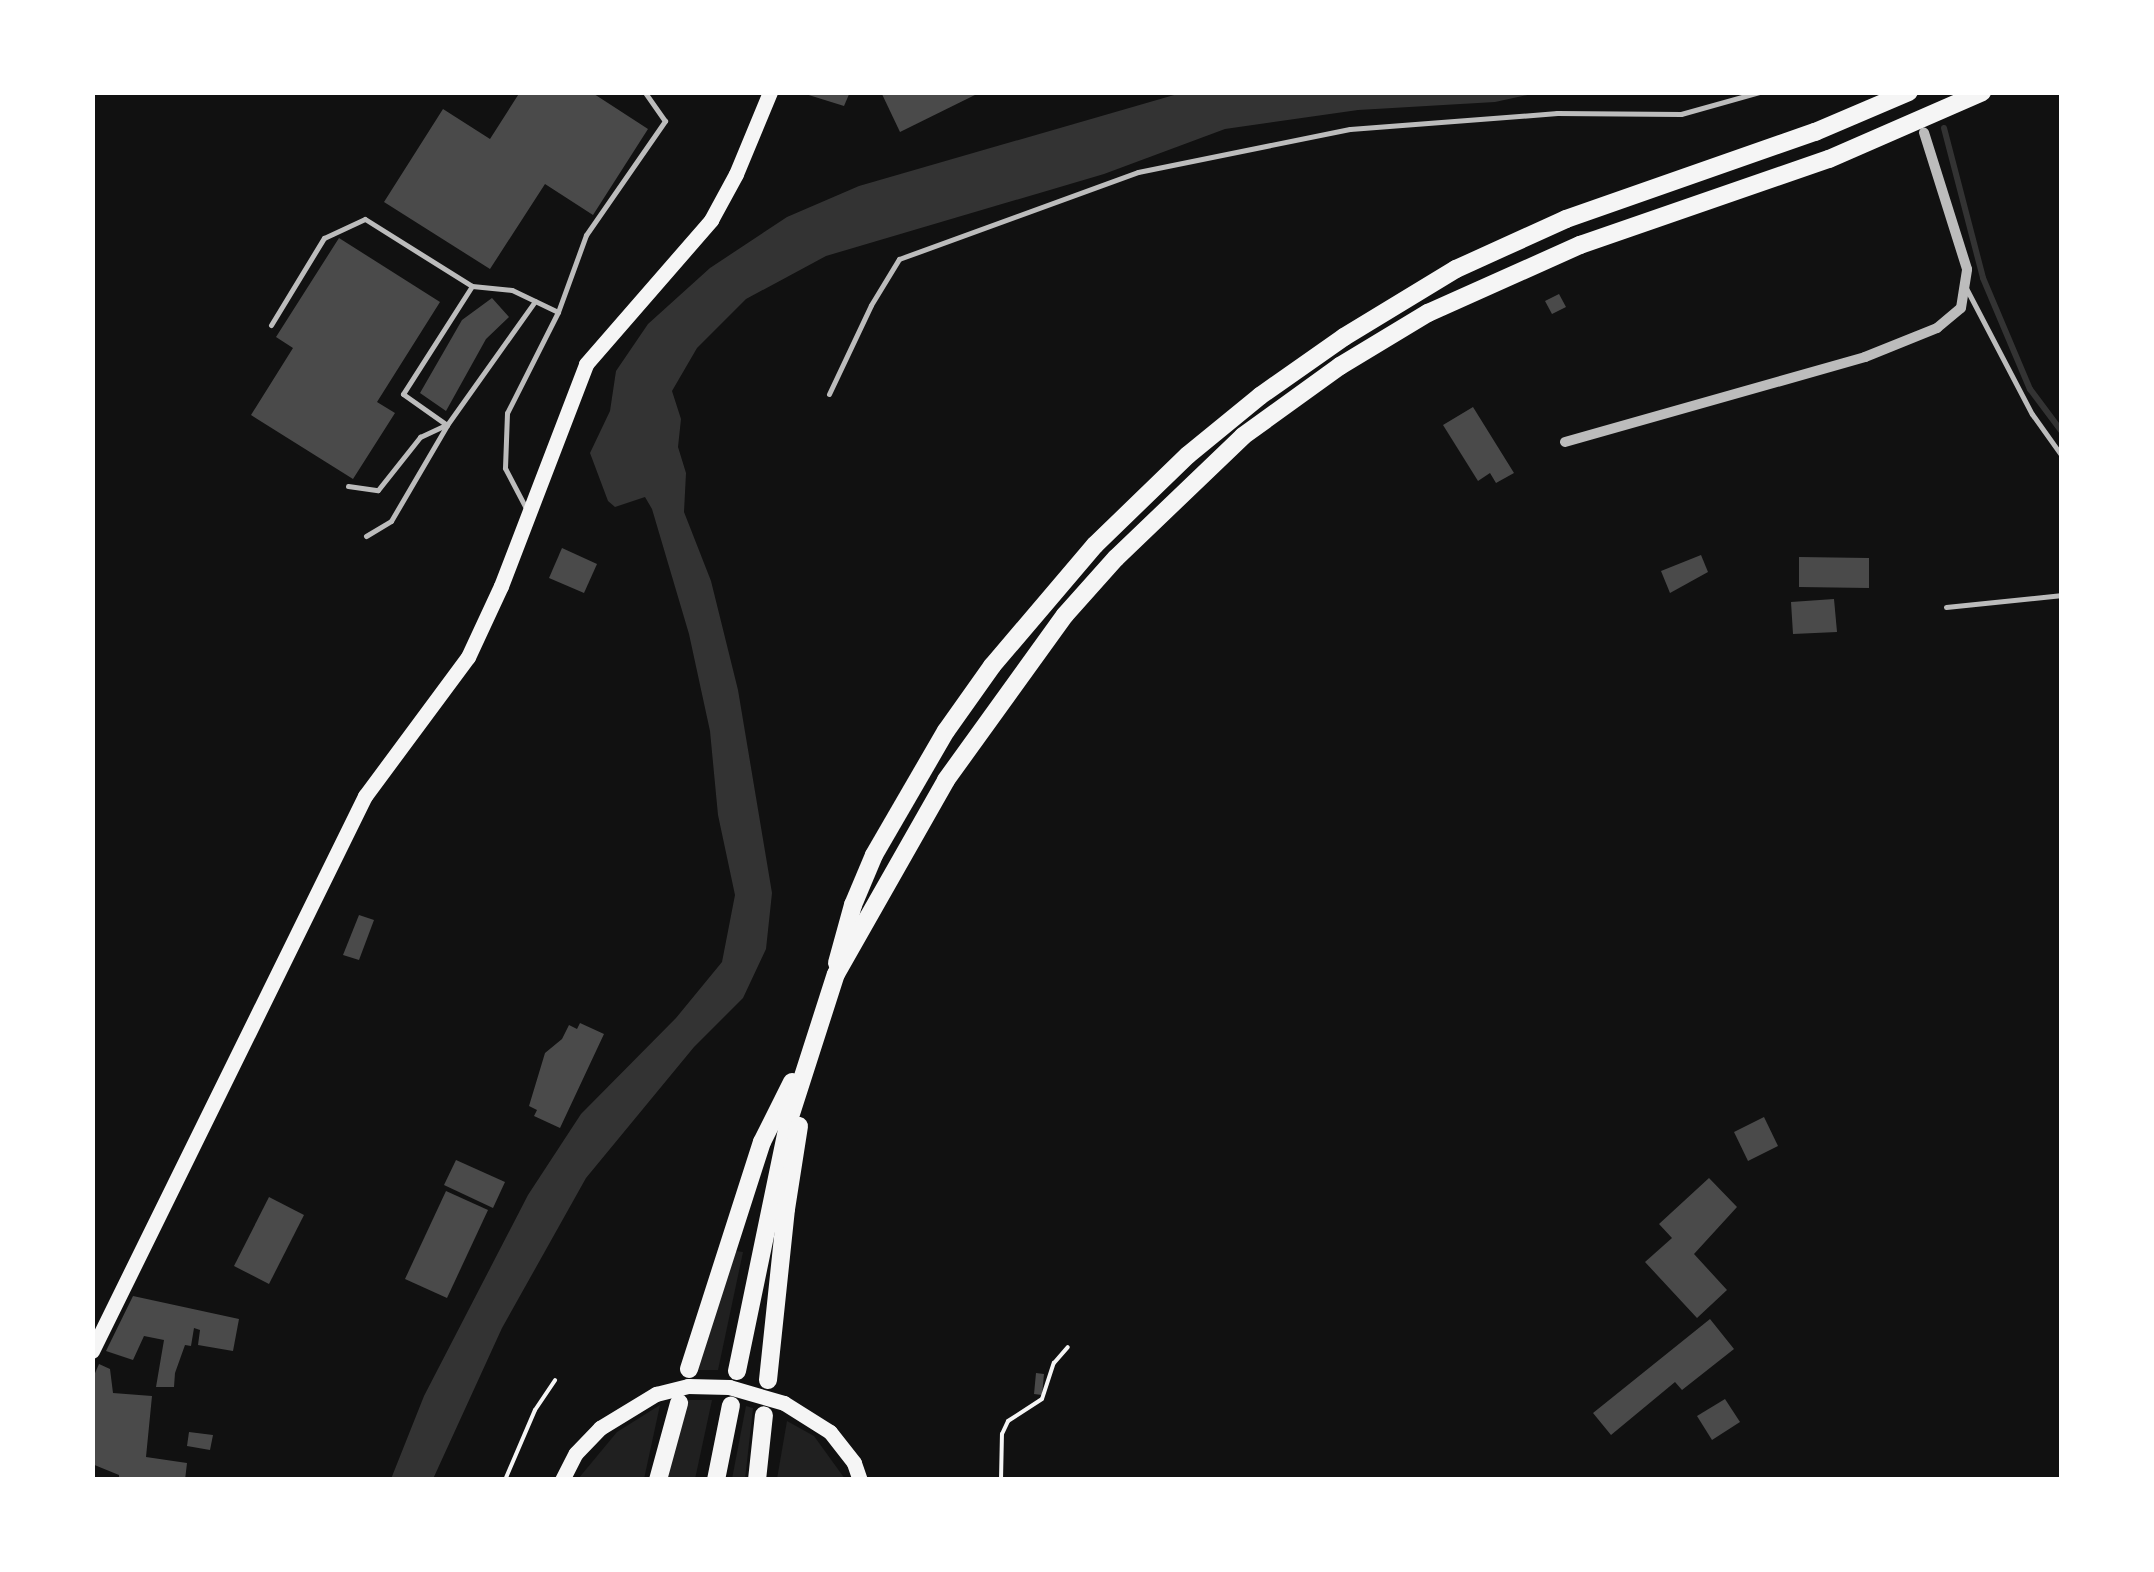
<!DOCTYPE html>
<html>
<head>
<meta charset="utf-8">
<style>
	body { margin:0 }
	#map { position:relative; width:2154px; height:1572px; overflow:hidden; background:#111; font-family:"Fira Sans Condensed",sans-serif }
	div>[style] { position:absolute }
	.green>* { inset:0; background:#202020 }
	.water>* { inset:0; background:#333 }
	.stream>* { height:6px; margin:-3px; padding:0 3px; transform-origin:3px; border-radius:3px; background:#333 }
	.building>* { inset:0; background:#4a4a4a }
	.path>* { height:4px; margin:-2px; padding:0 2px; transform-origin:2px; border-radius:2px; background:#f5f5f5 }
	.service>* { height:5px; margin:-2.5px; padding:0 2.5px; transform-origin:2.5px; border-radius:2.5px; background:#bcbcbc }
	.minor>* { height:10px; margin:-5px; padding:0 5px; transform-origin:5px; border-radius:5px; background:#bcbcbc }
	.primary>* { height:15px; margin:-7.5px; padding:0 7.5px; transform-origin:7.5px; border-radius:7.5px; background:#f5f5f5 }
	.motorway>* { height:18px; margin:-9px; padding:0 9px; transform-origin:9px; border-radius:9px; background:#f5f5f5 }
	span { translate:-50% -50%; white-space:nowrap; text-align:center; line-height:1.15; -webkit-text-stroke:8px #fff; paint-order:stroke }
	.frame { position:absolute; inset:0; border:95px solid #fff; pointer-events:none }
</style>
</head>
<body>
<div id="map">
	<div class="green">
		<i style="clip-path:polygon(736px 1251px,743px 1252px,718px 1370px,696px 1370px)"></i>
		<i style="clip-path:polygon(688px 1400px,712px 1400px,695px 1479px,665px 1480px)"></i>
		<i style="clip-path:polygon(660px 1405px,644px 1479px,578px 1479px,617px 1432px)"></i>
		<i style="clip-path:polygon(746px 1406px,753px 1408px,745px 1479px,732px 1479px)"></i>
		<i style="clip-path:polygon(787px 1421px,814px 1436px,845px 1479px,777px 1479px)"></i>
	</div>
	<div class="water">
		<i style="clip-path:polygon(1181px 93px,1537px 93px,1495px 102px,1358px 110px,1225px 129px,1104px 174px,826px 256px,746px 299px,697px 348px,672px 391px,681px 419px,678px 447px,686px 473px,684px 512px,711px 581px,738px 690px,772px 893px,766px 949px,743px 998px,694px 1047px,586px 1178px,502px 1328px,433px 1479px,391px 1479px,424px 1396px,528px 1195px,581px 1114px,676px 1018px,722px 962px,735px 895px,718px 815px,710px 731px,689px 634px,652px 509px,645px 497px,615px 507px,608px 501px,590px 453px,610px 411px,616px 371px,648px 324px,710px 268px,787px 217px,859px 186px)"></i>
	</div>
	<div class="stream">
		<i style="left:1944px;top:128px;width:155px;rotate:75.4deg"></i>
		<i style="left:1983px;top:278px;width:121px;rotate:67.1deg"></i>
		<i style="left:2030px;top:389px;width:54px;rotate:53.3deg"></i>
	</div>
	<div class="building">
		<i style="clip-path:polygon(520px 92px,591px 92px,648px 129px,593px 215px,545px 184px,490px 269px,384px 202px,443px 109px,490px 139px)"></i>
		<i style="clip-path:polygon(799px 92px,850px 92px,844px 106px)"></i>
		<i style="clip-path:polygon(881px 92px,981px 92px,900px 132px)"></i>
		<i style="clip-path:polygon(339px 238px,440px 302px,377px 402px,395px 413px,353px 479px,251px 415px,293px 348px,276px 337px)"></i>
		<i style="clip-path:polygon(1559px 294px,1566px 307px,1552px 314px,1545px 301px)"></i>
		<i style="clip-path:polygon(492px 298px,509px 317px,486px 339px,446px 411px,420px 393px,462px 320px)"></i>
		<i style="clip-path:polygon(1473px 407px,1514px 473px,1496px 483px,1490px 473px,1478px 481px,1443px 425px)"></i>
		<i style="clip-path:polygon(562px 548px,597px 564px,584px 593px,549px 578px)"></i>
		<i style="clip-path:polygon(1701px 555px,1708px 572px,1670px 593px,1661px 571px)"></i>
		<i style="clip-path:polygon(1799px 557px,1869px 558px,1869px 588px,1799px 587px)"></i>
		<i style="clip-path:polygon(1834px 599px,1837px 632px,1793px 634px,1791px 602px)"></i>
		<i style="clip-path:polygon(359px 915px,374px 920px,359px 960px,343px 955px)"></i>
		<i style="clip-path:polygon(580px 1023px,604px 1034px,560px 1128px,534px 1116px,537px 1110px,529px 1106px,545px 1053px,562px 1039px,569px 1025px,577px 1029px)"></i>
		<i style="clip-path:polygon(1764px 1117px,1778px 1146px,1748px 1161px,1734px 1132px)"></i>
		<i style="clip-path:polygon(456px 1160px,505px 1182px,493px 1208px,444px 1185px)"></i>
		<i style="clip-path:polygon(1709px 1178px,1737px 1207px,1694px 1254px,1727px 1290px,1697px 1318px,1645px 1262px,1672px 1238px,1659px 1224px)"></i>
		<i style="clip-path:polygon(446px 1191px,488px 1210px,447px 1298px,405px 1279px)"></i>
		<i style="clip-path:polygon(269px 1197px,304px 1215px,269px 1284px,234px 1266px)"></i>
		<i style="clip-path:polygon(133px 1296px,239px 1319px,233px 1351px,198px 1345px,200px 1330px,194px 1328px,191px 1346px,185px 1345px,175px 1373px,174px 1387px,156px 1387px,164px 1340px,144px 1336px,133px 1360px,106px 1351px)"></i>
		<i style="clip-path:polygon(1710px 1319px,1734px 1349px,1682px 1390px,1675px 1382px,1611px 1435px,1593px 1413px)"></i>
		<i style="clip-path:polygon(99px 1364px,110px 1369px,113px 1393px,152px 1396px,146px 1457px,187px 1463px,185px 1480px,119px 1480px,119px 1475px,92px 1464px,92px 1380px)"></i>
		<i style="clip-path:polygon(1036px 1373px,1044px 1374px,1042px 1395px,1034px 1394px)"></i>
		<i style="clip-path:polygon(1725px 1399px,1740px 1422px,1712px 1440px,1697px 1416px)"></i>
		<i style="clip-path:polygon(189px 1432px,213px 1435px,210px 1450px,187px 1446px)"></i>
	</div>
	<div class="path">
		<i style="left:505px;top:1480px;width:76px;rotate:-66.8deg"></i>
		<i style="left:535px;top:1410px;width:36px;rotate:-56deg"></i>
		<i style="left:1001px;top:1480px;width:46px;rotate:-88.8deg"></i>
		<i style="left:1002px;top:1434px;width:14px;rotate:-65deg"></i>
		<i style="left:1008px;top:1421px;width:40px;rotate:-32.9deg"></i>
		<i style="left:1042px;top:1399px;width:38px;rotate:-72deg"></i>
		<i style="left:1054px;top:1363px;width:21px;rotate:-49deg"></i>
	</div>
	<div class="service">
		<i style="left:472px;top:286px;width:128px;rotate:122.6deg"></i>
		<i style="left:403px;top:394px;width:54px;rotate:35.2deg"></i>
		<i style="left:447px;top:425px;width:152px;rotate:-54.6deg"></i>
		<i style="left:1966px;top:288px;width:142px;rotate:62.4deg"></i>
		<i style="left:2032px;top:414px;width:52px;rotate:54.5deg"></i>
		<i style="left:558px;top:312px;width:82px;rotate:-70deg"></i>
		<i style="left:586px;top:235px;width:139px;rotate:-55.3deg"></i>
		<i style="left:665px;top:121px;width:35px;rotate:-125deg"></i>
		<i style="left:271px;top:325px;width:102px;rotate:-58.7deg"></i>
		<i style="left:324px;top:238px;width:45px;rotate:-24.9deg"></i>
		<i style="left:365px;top:219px;width:126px;rotate:32.1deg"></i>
		<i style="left:472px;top:286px;width:40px;rotate:5.7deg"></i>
		<i style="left:512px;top:290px;width:51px;rotate:25.6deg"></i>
		<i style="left:558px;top:312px;width:113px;rotate:116.8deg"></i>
		<i style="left:507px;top:413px;width:55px;rotate:92.1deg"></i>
		<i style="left:505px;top:468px;width:47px;rotate:62.4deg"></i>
		<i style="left:829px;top:394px;width:98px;rotate:-64.7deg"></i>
		<i style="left:871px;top:305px;width:54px;rotate:-58.7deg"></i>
		<i style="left:899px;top:259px;width:254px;rotate:-20deg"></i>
		<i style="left:1138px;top:172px;width:216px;rotate:-11.5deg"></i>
		<i style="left:1350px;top:129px;width:208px;rotate:-4.4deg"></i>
		<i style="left:1557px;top:113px;width:124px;rotate:0.5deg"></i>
		<i style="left:1681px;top:114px;width:82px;rotate:-15.6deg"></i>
		<i style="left:348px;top:486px;width:30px;rotate:8deg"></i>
		<i style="left:378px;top:490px;width:68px;rotate:-51.6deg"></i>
		<i style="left:420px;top:437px;width:26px;rotate:-25deg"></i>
		<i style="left:366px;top:536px;width:29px;rotate:-31deg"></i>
		<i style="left:391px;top:521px;width:111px;rotate:-59.7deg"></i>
		<i style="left:1946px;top:607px;width:117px;rotate:-5.9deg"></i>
	</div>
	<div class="minor">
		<i style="left:1565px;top:442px;width:312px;rotate:-15.8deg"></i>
		<i style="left:1865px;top:357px;width:78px;rotate:-21.9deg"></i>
		<i style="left:1937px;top:328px;width:31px;rotate:-40deg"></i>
		<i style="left:1961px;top:308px;width:39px;rotate:-81deg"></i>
		<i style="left:1967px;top:269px;width:143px;rotate:-107.5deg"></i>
	</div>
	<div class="primary">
		<i style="left:92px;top:1351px;width:619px;rotate:-63.81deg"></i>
		<i style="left:365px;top:796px;width:173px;rotate:-53.5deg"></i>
		<i style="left:468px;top:657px;width:78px;rotate:-65.1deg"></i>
		<i style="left:501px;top:586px;width:238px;rotate:-69deg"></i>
		<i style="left:586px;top:364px;width:191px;rotate:-49deg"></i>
		<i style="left:711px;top:220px;width:52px;rotate:-61.5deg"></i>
		<i style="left:736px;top:174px;width:89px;rotate:-67.5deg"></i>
		<i style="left:562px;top:1480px;width:30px;rotate:-63deg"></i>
		<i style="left:576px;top:1453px;width:35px;rotate:-46deg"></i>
		<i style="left:600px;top:1428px;width:66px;rotate:-31.3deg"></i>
		<i style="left:656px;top:1394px;width:33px;rotate:-14deg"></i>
		<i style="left:688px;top:1386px;width:41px;rotate:1.4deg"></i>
		<i style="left:729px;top:1387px;width:57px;rotate:16.2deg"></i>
		<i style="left:784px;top:1403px;width:54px;rotate:32.2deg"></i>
		<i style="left:830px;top:1432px;width:39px;rotate:52deg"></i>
		<i style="left:854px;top:1463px;width:18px;rotate:71deg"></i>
	</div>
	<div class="motorway">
		<i style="left:837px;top:963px;width:60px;rotate:-74.6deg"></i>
		<i style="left:853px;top:905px;width:54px;rotate:-67.2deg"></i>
		<i style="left:874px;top:855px;width:143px;rotate:-59.9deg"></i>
		<i style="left:946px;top:731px;width:80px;rotate:-54.7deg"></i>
		<i style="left:992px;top:666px;width:159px;rotate:-49.6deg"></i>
		<i style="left:1095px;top:545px;width:129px;rotate:-44.1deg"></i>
		<i style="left:1188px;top:455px;width:93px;rotate:-39.3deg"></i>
		<i style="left:1260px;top:396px;width:103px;rotate:-35.1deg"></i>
		<i style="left:1344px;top:337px;width:131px;rotate:-31.3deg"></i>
		<i style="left:1456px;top:269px;width:121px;rotate:-24.4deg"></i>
		<i style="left:1566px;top:219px;width:264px;rotate:-19.3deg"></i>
		<i style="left:1815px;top:132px;width:102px;rotate:-23.1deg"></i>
		<i style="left:689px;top:1369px;width:238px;rotate:-72.2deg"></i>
		<i style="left:762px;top:1142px;width:67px;rotate:-63.4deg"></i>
		<i style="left:737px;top:1371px;width:256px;rotate:-78.3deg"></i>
		<i style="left:789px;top:1120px;width:153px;rotate:-72.2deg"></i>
		<i style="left:836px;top:974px;width:223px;rotate:-60.4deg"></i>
		<i style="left:946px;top:780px;width:203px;rotate:-54.2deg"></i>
		<i style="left:1065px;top:615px;width:76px;rotate:-48.2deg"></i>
		<i style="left:1116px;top:558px;width:176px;rotate:-43.8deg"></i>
		<i style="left:1243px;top:436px;width:120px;rotate:-35.8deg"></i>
		<i style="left:1340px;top:366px;width:103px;rotate:-31.1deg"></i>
		<i style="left:1428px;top:313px;width:167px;rotate:-24.1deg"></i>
		<i style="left:1580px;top:245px;width:263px;rotate:-19.1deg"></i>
		<i style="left:1829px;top:159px;width:167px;rotate:-23.6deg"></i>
		<i style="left:768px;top:1380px;width:172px;rotate:-84deg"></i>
		<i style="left:786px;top:1209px;width:84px;rotate:-81.1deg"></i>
		<i style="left:658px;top:1480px;width:80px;rotate:-74.7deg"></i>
		<i style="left:716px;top:1480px;width:76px;rotate:-78.7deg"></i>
		<i style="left:757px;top:1480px;width:65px;rotate:-83.9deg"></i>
	</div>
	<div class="frame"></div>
</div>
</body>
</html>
